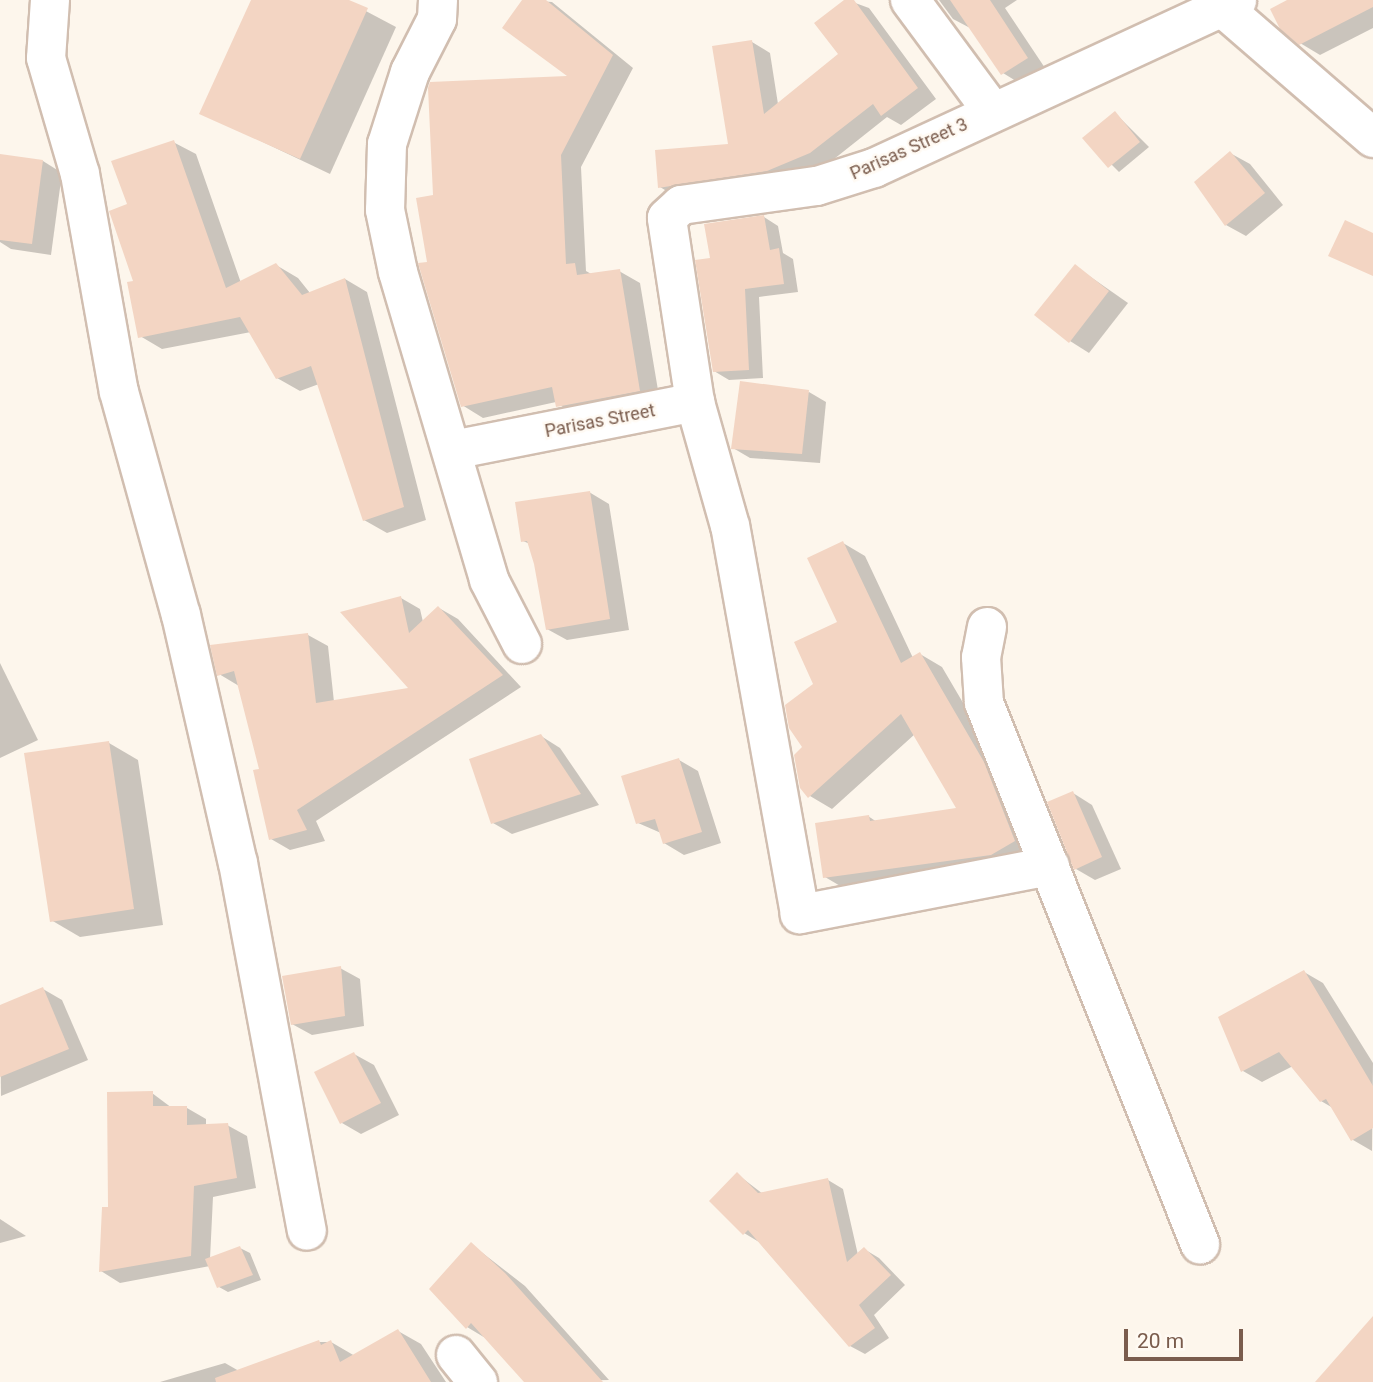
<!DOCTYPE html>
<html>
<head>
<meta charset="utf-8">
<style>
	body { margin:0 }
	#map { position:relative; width:1373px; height:1382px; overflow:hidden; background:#fdf6ec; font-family:Roboto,sans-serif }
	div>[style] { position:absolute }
	.shadow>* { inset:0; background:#0003 }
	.building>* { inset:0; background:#f3d5c3 }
	.roads { filter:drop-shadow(2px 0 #d1beb0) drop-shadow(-2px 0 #d1beb0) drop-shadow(0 2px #d1beb0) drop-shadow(0 -2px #d1beb0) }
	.street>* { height:38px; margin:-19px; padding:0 19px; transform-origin:19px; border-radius:19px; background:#fff }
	span { translate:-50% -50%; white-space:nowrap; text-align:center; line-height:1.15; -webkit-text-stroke:5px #fffaf3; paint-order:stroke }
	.street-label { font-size:18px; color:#7a5c4d }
	.scale { position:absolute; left:1124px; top:1329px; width:119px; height:32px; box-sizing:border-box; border:4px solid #7a5c4d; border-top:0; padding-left:9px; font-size:21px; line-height:24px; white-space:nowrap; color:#7a5c4d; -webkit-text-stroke:5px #fffaf3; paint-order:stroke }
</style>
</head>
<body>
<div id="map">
	<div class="shadow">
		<i style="clip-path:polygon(252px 0,345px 0,396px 27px,330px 174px,202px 113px)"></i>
		<i style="clip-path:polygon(524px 0,552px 2px,633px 68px,581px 167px,586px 271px,593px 275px,619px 271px,640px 283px,660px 402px,578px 418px,556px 402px,483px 418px,462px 405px,429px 263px,435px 197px,572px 78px)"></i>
		<i style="clip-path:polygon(847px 0,869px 8px,936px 99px,901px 125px,887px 117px,829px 163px,787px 181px,678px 198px,660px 187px,730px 145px,752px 42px,770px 53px,778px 104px,840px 55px)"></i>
		<i style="clip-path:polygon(939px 0,1017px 0,1005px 8px,1045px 68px,1021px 84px,1003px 73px,972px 29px,953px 19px)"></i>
		<i style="clip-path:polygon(1291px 0,1373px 0,1373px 28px,1320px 55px,1300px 43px)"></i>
		<i style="clip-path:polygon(1115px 113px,1149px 147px,1119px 172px,1085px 138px)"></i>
		<i style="clip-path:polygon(173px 142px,196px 154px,241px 283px,276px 265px,298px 278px,310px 293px,345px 279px,367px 292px,426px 520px,387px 533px,364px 520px,319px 384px,300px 391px,277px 378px,251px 332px,162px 349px,140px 336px,129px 205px)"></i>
		<i style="clip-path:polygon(1230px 153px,1250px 164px,1283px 205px,1246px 236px,1226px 225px)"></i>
		<i style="clip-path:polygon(43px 161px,62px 173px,51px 255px,11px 249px,0 242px,0 179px)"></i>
		<i style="clip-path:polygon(764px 217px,778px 226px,783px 253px,793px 259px,798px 292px,759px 297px,763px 378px,729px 380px,714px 371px,712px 259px)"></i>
		<i style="clip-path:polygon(1075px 266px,1128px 303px,1089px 353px,1070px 341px)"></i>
		<i style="clip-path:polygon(809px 392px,826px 402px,820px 463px,750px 458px,733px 448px)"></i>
		<i style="clip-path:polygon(589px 492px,609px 504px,629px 630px,567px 640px,547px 629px,535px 564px,530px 544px,523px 541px)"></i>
		<i style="clip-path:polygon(843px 543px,865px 556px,913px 658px,920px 654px,942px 667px,1006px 776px,1037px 854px,847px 890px,825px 877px,868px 816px,877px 822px,959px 809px,915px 734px,832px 809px,810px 796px,805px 747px,815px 685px,839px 623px)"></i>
		<i style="clip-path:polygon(401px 598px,420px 609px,423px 622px,439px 608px,458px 619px,521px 687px,316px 821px,325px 841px,290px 850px,271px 839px,262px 770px,239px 686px,219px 674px,308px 635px,328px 646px,334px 702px,412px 689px)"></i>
		<i style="clip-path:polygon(0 663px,38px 740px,0 758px)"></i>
		<i style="clip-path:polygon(541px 736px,560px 748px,599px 805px,512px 834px,493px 823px)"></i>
		<i style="clip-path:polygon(109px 743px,138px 760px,163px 925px,80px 937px,51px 920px)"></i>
		<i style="clip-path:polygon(679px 760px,698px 771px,721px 843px,684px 855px,664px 843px,661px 833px,638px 823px)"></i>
		<i style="clip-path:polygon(1073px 793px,1092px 805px,1121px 869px,1095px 880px,1076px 869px)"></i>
		<i style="clip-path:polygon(340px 968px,360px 979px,364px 1026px,312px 1035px,292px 1024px)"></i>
		<i style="clip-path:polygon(1304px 972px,1323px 983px,1373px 1063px,1372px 1151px,1353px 1140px,1333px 1108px,1321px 1101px,1293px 1066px,1262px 1082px,1243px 1071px,1220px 1017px)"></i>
		<i style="clip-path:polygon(43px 989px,62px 1000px,88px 1060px,1px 1096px,0 1007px)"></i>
		<i style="clip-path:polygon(354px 1054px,374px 1065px,399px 1115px,361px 1134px,342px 1123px)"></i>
		<i style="clip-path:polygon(152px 1093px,172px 1108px,187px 1108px,206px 1119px,206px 1126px,227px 1125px,247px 1136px,256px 1188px,213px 1197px,210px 1259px,240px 1248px,250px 1253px,261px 1280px,228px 1292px,219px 1287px,210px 1266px,120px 1283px,101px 1271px,110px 1209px)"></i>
		<i style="clip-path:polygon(737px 1174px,763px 1194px,828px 1180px,843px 1189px,858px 1255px,864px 1249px,879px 1258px,905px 1285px,874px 1315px,889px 1338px,865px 1354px,850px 1346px,759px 1242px,744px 1233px)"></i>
		<i style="clip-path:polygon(0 1219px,26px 1236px,0 1243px)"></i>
		<i style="clip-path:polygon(471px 1244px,525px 1286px,609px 1380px,527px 1382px,487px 1339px,467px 1327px)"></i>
		<i style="clip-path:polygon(398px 1331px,421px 1344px,446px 1382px,160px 1382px,225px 1363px,239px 1371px,319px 1342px,331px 1342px,355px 1356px)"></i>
	</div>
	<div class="building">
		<i style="clip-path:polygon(251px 0,349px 0,368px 8px,300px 159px,199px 114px)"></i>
		<i style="clip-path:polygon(522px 0,546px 0,613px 55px,561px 155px,566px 264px,575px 263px,577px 275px,620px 269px,640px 391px,556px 407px,552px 387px,461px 407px,418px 263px,427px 262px,416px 198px,433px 195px,428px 88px,430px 82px,567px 76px,502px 28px)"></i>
		<i style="clip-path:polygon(844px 0,854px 0,918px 88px,881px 116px,873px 104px,810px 153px,767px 171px,658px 188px,655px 150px,728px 144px,712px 46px,752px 40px,764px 114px,838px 54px,814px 23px)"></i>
		<i style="clip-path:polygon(950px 0,990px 0,1028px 58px,1001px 75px)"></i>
		<i style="clip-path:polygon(1287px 0,1373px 0,1373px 7px,1299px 45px,1280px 29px,1270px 9px)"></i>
		<i style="clip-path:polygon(1115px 111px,1140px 142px,1108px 168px,1082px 138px)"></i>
		<i style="clip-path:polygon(174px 140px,226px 288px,276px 263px,302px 295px,345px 278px,404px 507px,363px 521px,311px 366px,276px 379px,240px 317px,138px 338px,127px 282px,133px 281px,109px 211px,127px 204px,111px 161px)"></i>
		<i style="clip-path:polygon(1230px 151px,1265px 193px,1225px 226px,1194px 182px)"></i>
		<i style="clip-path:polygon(0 154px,43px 160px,32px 244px,0 240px)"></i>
		<i style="clip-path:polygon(764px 215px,770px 250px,779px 248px,784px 284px,745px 289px,749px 370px,713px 372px,695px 260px,710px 258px,704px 224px)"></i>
		<i style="clip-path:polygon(1345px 220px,1373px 233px,1373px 276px,1328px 256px)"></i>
		<i style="clip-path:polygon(1075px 264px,1109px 291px,1069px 343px,1034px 315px)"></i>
		<i style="clip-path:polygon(740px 381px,809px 390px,802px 454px,731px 449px)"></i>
		<i style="clip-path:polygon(590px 491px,610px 619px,546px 630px,534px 564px,527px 541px,521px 542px,515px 502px)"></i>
		<i style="clip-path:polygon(843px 541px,901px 663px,920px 652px,984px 762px,1015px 841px,991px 855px,823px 878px,815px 823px,869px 815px,870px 821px,956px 808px,901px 714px,808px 798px,800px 788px,794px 755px,802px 747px,789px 728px,785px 705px,813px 684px,794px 642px,837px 622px,807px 558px)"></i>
		<i style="clip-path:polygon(401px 596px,409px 633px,438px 606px,503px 675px,297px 810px,307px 830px,269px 840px,253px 770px,259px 769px,234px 671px,217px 676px,210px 645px,308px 633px,316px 703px,408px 688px,340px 612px)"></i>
		<i style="clip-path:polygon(541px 734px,581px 794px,491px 824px,469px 759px)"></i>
		<i style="clip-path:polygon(109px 741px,134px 909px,50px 922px,24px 753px)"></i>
		<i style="clip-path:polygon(679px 758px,702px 832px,663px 844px,655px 819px,636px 824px,621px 776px)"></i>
		<i style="clip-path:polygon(1073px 791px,1102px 857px,1074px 870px,1047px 802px)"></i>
		<i style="clip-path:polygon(341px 966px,345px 1016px,291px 1025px,282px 976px)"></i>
		<i style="clip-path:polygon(1304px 970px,1373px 1086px,1373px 1128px,1351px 1141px,1326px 1099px,1320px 1102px,1279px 1052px,1241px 1072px,1218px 1017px)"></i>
		<i style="clip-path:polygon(43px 987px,69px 1049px,0 1077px,0 1005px)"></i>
		<i style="clip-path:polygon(354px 1052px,381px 1103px,340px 1124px,314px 1072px)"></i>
		<i style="clip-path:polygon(153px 1091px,153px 1106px,187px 1106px,187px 1125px,228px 1123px,237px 1178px,194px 1186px,191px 1256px,99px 1272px,102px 1207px,108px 1207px,107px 1092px)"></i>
		<i style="clip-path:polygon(737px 1172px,758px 1193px,828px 1178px,847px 1262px,864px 1247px,891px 1275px,859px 1305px,875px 1328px,849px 1347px,748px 1230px,743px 1235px,709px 1201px)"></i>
		<i style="clip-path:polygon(471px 1242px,505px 1273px,603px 1382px,524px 1382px,471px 1323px,466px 1329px,429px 1289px)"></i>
		<i style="clip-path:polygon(240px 1246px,253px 1275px,217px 1288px,205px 1259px)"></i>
		<i style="clip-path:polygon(1373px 1316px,1373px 1382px,1315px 1382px)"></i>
		<i style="clip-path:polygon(398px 1329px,431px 1382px,216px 1382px,215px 1378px,319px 1340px,321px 1345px,331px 1340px,340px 1362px)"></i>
	</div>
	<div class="roads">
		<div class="street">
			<i style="left:50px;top:0;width:58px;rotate:93.9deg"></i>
			<i style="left:46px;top:58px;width:121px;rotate:73.7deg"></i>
			<i style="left:80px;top:174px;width:221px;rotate:79.9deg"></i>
			<i style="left:119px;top:392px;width:231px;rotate:74.5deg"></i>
			<i style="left:181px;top:615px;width:254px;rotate:77.1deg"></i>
			<i style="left:238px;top:863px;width:374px;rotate:79.4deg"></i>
			<i style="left:438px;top:0;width:19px;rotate:93deg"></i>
			<i style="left:437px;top:19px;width:59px;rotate:117deg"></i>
			<i style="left:410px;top:72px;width:76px;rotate:107.7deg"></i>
			<i style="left:387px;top:144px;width:66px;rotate:91.7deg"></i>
			<i style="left:385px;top:210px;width:63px;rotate:78.2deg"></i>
			<i style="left:398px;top:272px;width:321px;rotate:73.5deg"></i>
			<i style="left:489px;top:580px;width:72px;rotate:62.7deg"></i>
			<i style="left:910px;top:0;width:139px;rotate:53.5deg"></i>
			<i style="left:1222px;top:7px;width:200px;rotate:40.9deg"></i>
			<i style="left:453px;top:450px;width:247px;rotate:-11.2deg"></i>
			<i style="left:987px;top:627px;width:31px;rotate:101deg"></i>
			<i style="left:981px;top:657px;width:46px;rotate:86.3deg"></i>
			<i style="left:984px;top:703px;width:583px;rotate:68.24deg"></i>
			<i style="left:1050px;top:866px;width:255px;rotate:169.1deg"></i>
			<i style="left:800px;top:914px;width:394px;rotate:-100.2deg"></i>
			<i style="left:730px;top:526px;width:129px;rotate:-105.8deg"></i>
			<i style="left:695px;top:402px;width:186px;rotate:-98.7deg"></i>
			<i style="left:667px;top:218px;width:19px;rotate:-43deg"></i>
			<i style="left:681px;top:205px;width:137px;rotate:-8deg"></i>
			<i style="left:817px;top:186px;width:60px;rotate:-17.5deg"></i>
			<i style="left:874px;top:168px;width:400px;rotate:-24.8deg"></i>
			<i style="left:456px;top:1355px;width:35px;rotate:51deg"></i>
		</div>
	</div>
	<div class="street-label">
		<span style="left:909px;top:149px;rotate:-24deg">Parisas Street 3</span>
		<span style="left:600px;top:421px;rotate:-11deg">Parisas Street</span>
	</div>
	<div class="scale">20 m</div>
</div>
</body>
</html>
